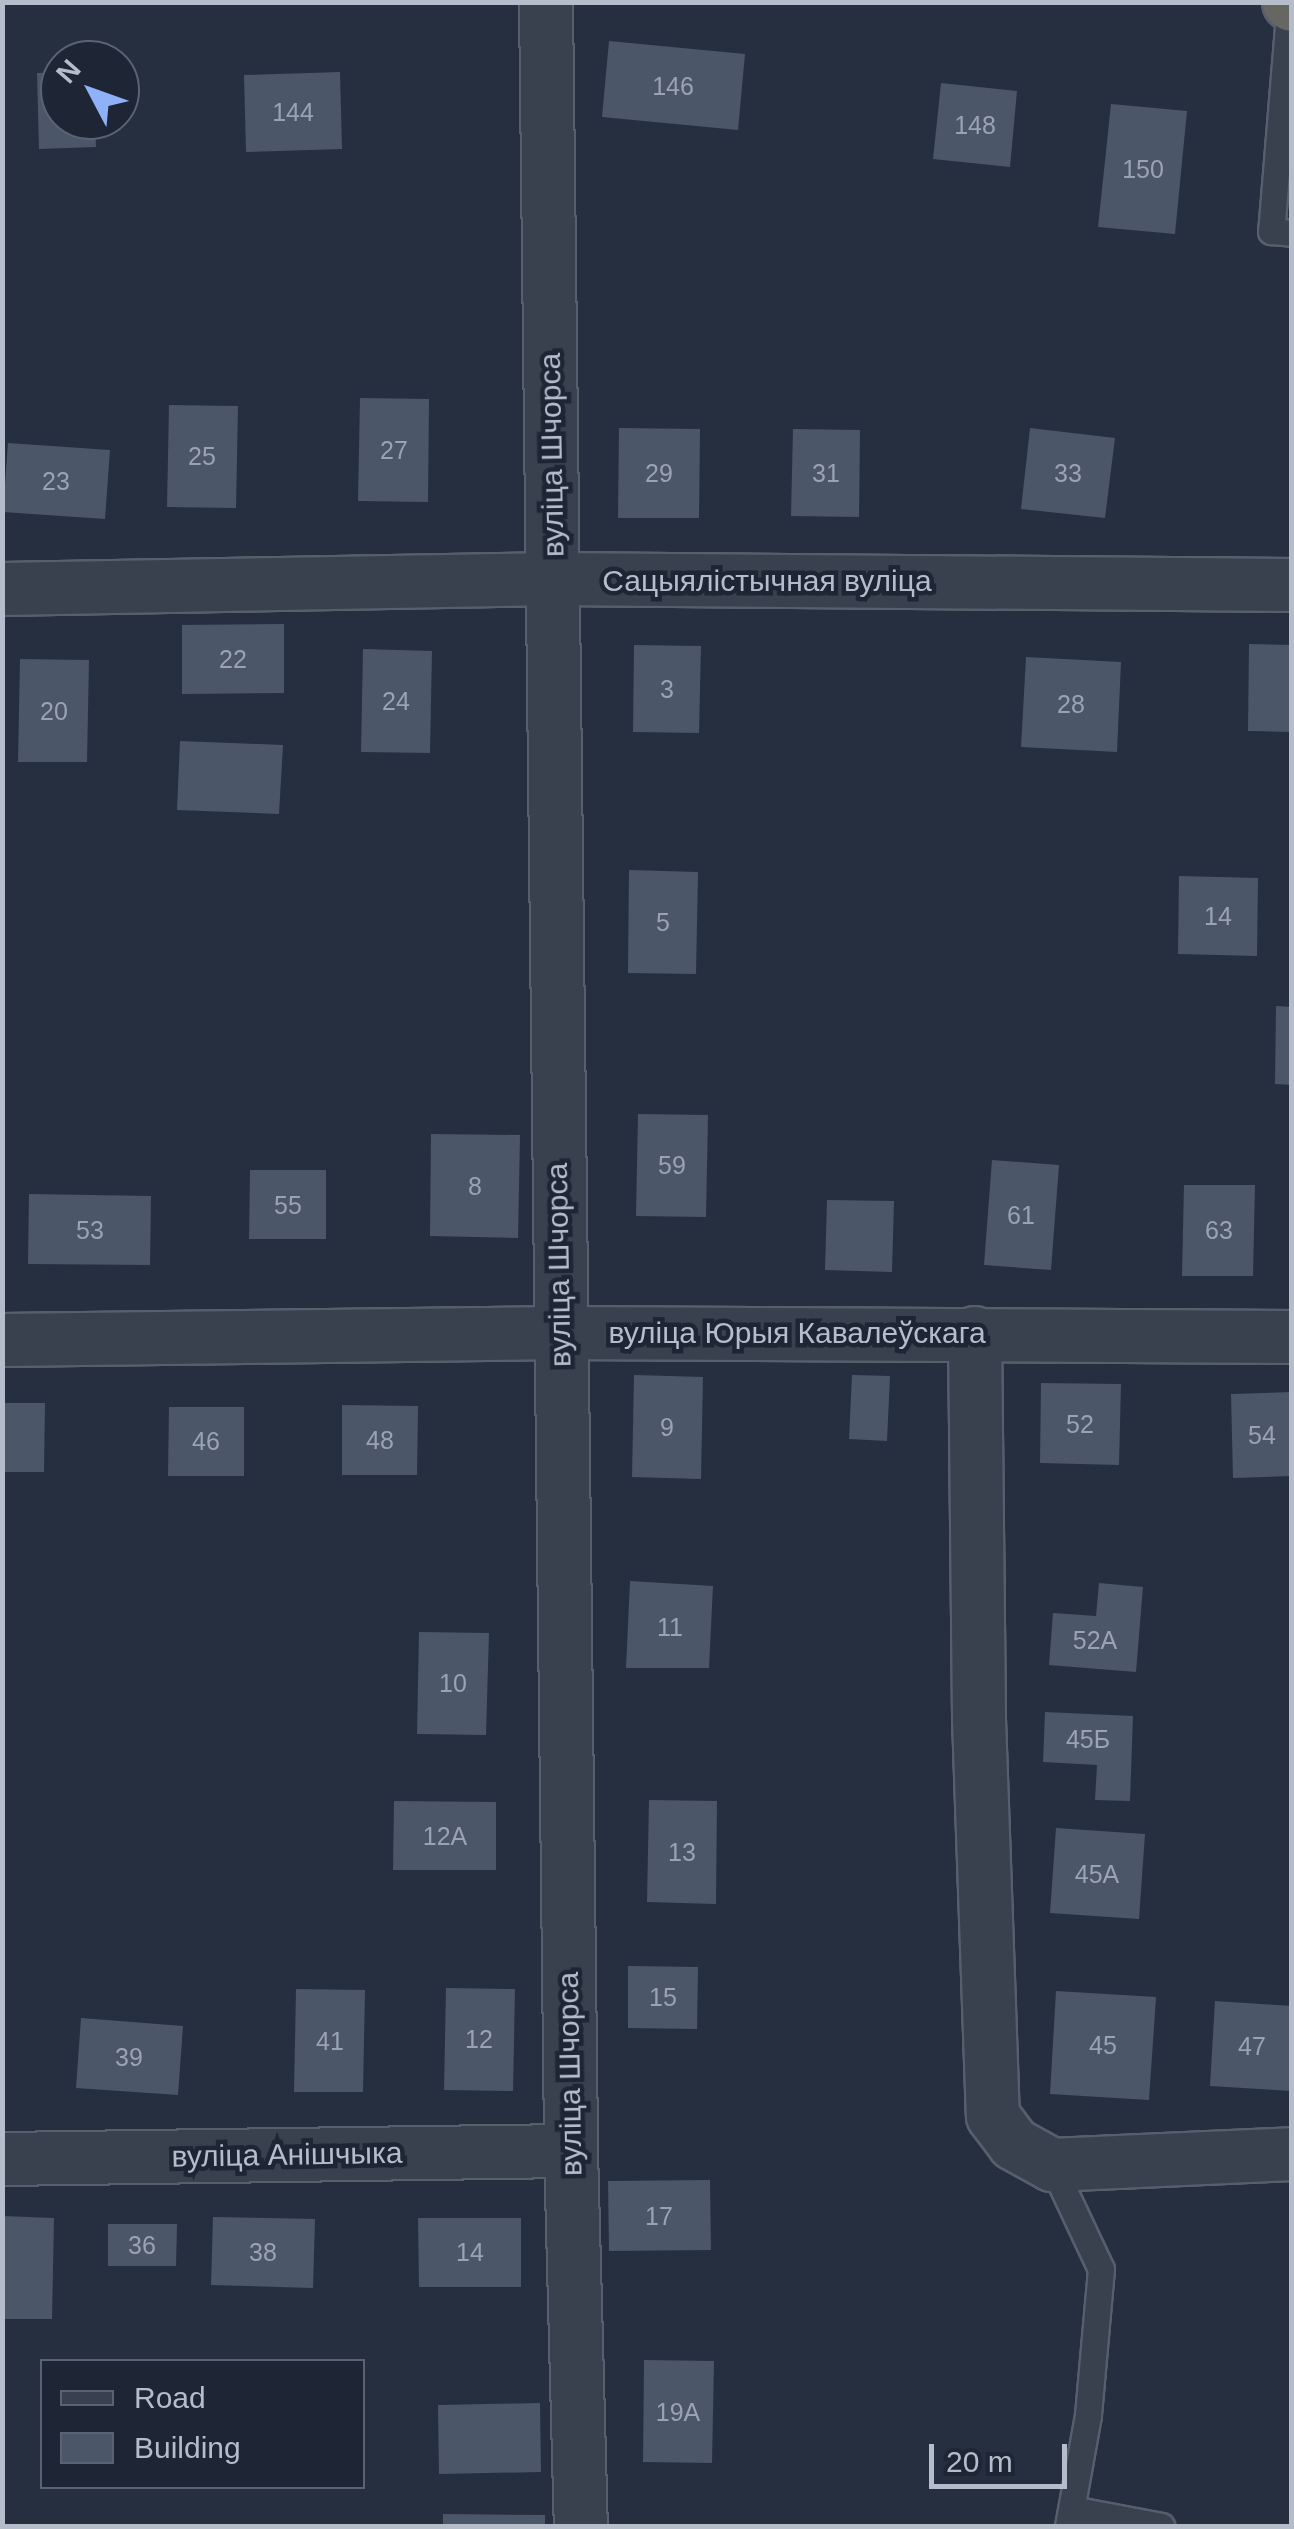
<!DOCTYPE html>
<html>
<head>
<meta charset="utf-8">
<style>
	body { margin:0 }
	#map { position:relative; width:1294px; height:2529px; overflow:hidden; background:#252f40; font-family:Arial,sans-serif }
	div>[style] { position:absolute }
	.building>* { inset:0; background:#4b5668 }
	.roads { filter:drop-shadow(2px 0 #575f6d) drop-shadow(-2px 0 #575f6d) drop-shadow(0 2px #575f6d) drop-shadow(0 -2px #575f6d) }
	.service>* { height:25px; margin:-12.5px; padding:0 12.5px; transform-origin:12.5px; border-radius:12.5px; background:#39414f }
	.minor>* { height:52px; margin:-26px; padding:0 26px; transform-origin:26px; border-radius:26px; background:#39414f }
	.trunk>* { height:55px; margin:-27.5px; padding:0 27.5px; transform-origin:27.5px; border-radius:27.5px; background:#666663 }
	span { translate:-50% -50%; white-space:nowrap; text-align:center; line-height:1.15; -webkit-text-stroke:9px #1e2635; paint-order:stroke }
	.number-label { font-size:25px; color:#9ba3b2 }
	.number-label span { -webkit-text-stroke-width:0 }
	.street-label { font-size:30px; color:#b6bdca }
	.frame { position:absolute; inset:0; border:5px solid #b6bdca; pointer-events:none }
	.legend { position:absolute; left:40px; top:2359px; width:325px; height:130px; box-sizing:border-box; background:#1e2635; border:2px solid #5b6271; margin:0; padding:12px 18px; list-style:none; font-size:30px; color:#b6bdca }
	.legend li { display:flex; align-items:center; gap:20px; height:50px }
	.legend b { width:50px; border:2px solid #5b6271 }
	.north { position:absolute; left:40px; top:40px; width:100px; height:100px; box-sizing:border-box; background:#1e2635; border:2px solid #5b6271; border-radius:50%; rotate:311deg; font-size:28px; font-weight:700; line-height:40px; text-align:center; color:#b6bdca }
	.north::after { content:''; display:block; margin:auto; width:35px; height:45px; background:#8eb1f7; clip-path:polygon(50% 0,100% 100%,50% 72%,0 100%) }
	.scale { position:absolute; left:929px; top:2444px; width:138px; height:45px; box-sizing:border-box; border:5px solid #b6bdca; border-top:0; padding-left:12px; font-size:30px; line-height:35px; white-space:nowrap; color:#b6bdca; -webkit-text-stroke:8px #1e2635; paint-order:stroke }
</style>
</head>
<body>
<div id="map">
	<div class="building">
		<i style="clip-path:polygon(609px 41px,745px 54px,738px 130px,602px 117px)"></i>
		<i style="clip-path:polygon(60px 72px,60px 120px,95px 120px,96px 147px,39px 149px,37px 73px)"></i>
		<i style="clip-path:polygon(340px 72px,342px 149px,246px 152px,244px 75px)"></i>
		<i style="clip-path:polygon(941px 83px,1017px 91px,1010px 167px,933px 159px)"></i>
		<i style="clip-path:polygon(1111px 104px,1187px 111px,1175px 234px,1098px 227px)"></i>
		<i style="clip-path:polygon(360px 398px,429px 399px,428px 502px,358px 501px)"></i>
		<i style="clip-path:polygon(169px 405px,238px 406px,236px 508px,167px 507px)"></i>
		<i style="clip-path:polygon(619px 428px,700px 429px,699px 518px,618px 518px)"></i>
		<i style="clip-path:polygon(1030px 428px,1115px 438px,1105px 518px,1021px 509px)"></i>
		<i style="clip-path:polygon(793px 429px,860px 430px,859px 517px,791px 516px)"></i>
		<i style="clip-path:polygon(8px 443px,110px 450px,105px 519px,3px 512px)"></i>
		<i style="clip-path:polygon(284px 624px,284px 693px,182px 694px,182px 625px)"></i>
		<i style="clip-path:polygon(1249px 644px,1292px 645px,1292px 732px,1248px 731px)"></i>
		<i style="clip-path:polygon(634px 645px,701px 646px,699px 733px,633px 732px)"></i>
		<i style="clip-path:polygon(363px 649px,432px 651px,430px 753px,361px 752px)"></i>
		<i style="clip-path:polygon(1026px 657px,1121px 662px,1117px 752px,1021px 747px)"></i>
		<i style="clip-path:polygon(20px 659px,89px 660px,87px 762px,18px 762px)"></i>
		<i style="clip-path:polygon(180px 741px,283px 745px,279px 814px,177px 810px)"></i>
		<i style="clip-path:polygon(629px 870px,698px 872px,696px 974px,628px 973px)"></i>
		<i style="clip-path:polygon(1179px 876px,1258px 878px,1257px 956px,1178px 954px)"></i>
		<i style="clip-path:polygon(1276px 1006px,1292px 1007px,1292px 1085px,1275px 1084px)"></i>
		<i style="clip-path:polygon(638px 1114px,708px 1115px,706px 1217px,636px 1216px)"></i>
		<i style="clip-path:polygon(431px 1134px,520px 1135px,518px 1238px,430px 1236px)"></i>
		<i style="clip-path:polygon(992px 1160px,1059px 1165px,1051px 1270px,984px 1265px)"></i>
		<i style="clip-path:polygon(250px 1170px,326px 1170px,326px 1239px,249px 1239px)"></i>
		<i style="clip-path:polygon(1184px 1185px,1255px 1185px,1253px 1276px,1182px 1276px)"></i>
		<i style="clip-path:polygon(29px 1194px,151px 1196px,150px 1265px,28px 1264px)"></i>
		<i style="clip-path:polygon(827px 1200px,894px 1201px,892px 1272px,825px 1270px)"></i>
		<i style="clip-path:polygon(634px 1375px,703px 1377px,701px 1479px,632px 1477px)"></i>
		<i style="clip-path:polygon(852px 1375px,890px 1376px,887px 1441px,849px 1439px)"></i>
		<i style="clip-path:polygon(1041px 1383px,1121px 1384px,1119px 1465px,1040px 1463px)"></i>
		<i style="clip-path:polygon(1292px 1392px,1292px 1476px,1233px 1478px,1231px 1394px)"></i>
		<i style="clip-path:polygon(2px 1403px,45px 1403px,44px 1472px,2px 1472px)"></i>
		<i style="clip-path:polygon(342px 1405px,418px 1406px,417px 1475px,342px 1475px)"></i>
		<i style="clip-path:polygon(169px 1407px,244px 1407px,244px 1476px,168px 1476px)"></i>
		<i style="clip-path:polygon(630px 1581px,713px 1586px,709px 1668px,626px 1668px)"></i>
		<i style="clip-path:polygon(1099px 1583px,1143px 1587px,1136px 1672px,1049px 1665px,1053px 1613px,1096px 1616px)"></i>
		<i style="clip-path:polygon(419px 1632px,489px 1633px,486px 1735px,417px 1734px)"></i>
		<i style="clip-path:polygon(1045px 1712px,1133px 1716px,1130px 1801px,1095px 1800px,1097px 1765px,1043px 1762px)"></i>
		<i style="clip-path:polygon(649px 1800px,717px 1801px,716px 1904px,647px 1902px)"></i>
		<i style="clip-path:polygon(394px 1801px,496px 1802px,496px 1870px,393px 1870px)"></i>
		<i style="clip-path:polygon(1056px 1828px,1145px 1834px,1139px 1919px,1050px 1913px)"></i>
		<i style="clip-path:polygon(628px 1966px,698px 1967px,697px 2029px,628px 2028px)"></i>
		<i style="clip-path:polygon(446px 1988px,515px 1989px,513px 2091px,444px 2090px)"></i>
		<i style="clip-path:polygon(296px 1989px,365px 1990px,363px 2092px,294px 2092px)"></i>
		<i style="clip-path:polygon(1056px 1991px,1156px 1997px,1149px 2100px,1050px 2094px)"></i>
		<i style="clip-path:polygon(1215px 2001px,1292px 2006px,1292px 2091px,1210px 2086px)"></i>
		<i style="clip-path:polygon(81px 2018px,183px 2026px,178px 2095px,76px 2088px)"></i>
		<i style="clip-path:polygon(710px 2180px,711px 2250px,609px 2251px,608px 2181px)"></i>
		<i style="clip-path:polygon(2px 2216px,54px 2218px,52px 2319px,2px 2319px)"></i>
		<i style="clip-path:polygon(213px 2217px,315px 2219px,313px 2288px,211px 2285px)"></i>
		<i style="clip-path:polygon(418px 2218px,521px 2218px,521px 2287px,419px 2287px)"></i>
		<i style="clip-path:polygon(108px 2224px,177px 2224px,176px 2266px,108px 2266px)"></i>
		<i style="clip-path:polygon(644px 2360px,714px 2361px,712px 2463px,643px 2462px)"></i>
		<i style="clip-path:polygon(540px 2403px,541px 2472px,439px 2474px,438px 2405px)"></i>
		<i style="clip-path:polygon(443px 2514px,545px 2515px,545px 2526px,443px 2526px)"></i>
	</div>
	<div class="roads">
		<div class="service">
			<i style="left:1290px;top:2px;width:230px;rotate:94.7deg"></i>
			<i style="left:1271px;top:231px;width:21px;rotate:5deg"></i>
			<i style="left:1052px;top:2165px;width:115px;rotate:64.8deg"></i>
			<i style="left:1101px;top:2269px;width:147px;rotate:95.1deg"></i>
			<i style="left:1088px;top:2415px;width:113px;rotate:100.2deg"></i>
			<i style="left:1072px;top:2509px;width:91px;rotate:10.8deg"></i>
		</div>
		<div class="minor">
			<i style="left:546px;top:2px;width:2149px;rotate:89.33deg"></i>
			<i style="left:571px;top:2151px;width:375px;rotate:88.5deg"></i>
			<i style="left:2px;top:589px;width:552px;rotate:-1.04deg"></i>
			<i style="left:554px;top:579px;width:738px;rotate:0.47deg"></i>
			<i style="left:975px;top:1333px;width:386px;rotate:89.4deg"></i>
			<i style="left:979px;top:1719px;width:397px;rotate:88deg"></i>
			<i style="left:993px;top:2116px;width:35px;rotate:53deg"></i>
			<i style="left:1014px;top:2144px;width:43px;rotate:28.9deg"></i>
			<i style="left:1052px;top:2165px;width:240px;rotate:-2.6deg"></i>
			<i style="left:2px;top:1340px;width:558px;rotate:-0.72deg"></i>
			<i style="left:560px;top:1333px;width:732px;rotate:0.31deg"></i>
			<i style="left:2px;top:2159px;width:569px;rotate:-0.81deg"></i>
		</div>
		<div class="trunk">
			<i style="left:1290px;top:2px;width:2px;rotate:27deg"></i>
		</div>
	</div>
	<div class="number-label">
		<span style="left:673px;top:86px">146</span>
		<span style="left:293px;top:112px">144</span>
		<span style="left:975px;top:125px">148</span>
		<span style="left:1143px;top:169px">150</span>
		<span style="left:394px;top:450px">27</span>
		<span style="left:202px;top:456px">25</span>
		<span style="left:659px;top:473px">29</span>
		<span style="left:826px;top:473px">31</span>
		<span style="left:1068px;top:473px">33</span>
		<span style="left:56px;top:481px">23</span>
		<span style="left:233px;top:659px">22</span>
		<span style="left:667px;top:689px">3</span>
		<span style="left:396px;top:701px">24</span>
		<span style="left:1071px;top:704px">28</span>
		<span style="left:54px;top:711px">20</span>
		<span style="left:1218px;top:916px">14</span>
		<span style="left:663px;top:922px">5</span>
		<span style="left:672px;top:1165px">59</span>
		<span style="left:475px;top:1186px">8</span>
		<span style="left:288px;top:1205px">55</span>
		<span style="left:1021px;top:1215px">61</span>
		<span style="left:90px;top:1230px">53</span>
		<span style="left:1219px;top:1230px">63</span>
		<span style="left:1080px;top:1424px">52</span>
		<span style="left:667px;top:1427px">9</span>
		<span style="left:1262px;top:1435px">54</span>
		<span style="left:380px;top:1440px">48</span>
		<span style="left:206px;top:1441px">46</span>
		<span style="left:670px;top:1627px">11</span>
		<span style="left:1095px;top:1640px">52А</span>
		<span style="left:453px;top:1683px">10</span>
		<span style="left:1088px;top:1739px">45Б</span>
		<span style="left:445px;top:1836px">12А</span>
		<span style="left:682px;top:1852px">13</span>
		<span style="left:1097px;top:1874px">45А</span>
		<span style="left:663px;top:1997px">15</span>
		<span style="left:479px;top:2039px">12</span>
		<span style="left:330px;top:2041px">41</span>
		<span style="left:1103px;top:2045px">45</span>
		<span style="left:1252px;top:2046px">47</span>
		<span style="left:129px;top:2057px">39</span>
		<span style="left:659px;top:2216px">17</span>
		<span style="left:142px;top:2245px">36</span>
		<span style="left:263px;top:2252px">38</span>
		<span style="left:470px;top:2252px">14</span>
		<span style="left:678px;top:2412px">19А</span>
	</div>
	<div class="street-label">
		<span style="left:552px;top:455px;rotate:-91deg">вуліца Шчорса</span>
		<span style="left:767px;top:581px">Сацыялістычная вуліца</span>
		<span style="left:559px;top:1265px;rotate:-91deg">вуліца Шчорса</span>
		<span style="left:797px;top:1333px">вуліца Юрыя Кавалеўскага</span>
		<span style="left:570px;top:2074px;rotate:-91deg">вуліца Шчорса</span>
		<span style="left:287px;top:2155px;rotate:-1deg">вуліца Анішчыка</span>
	</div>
	<div class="frame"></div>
	<ul class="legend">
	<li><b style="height:12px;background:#39414f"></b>Road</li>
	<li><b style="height:28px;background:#4b5668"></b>Building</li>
	</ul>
	<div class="north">N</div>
	<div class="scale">20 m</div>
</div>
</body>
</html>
